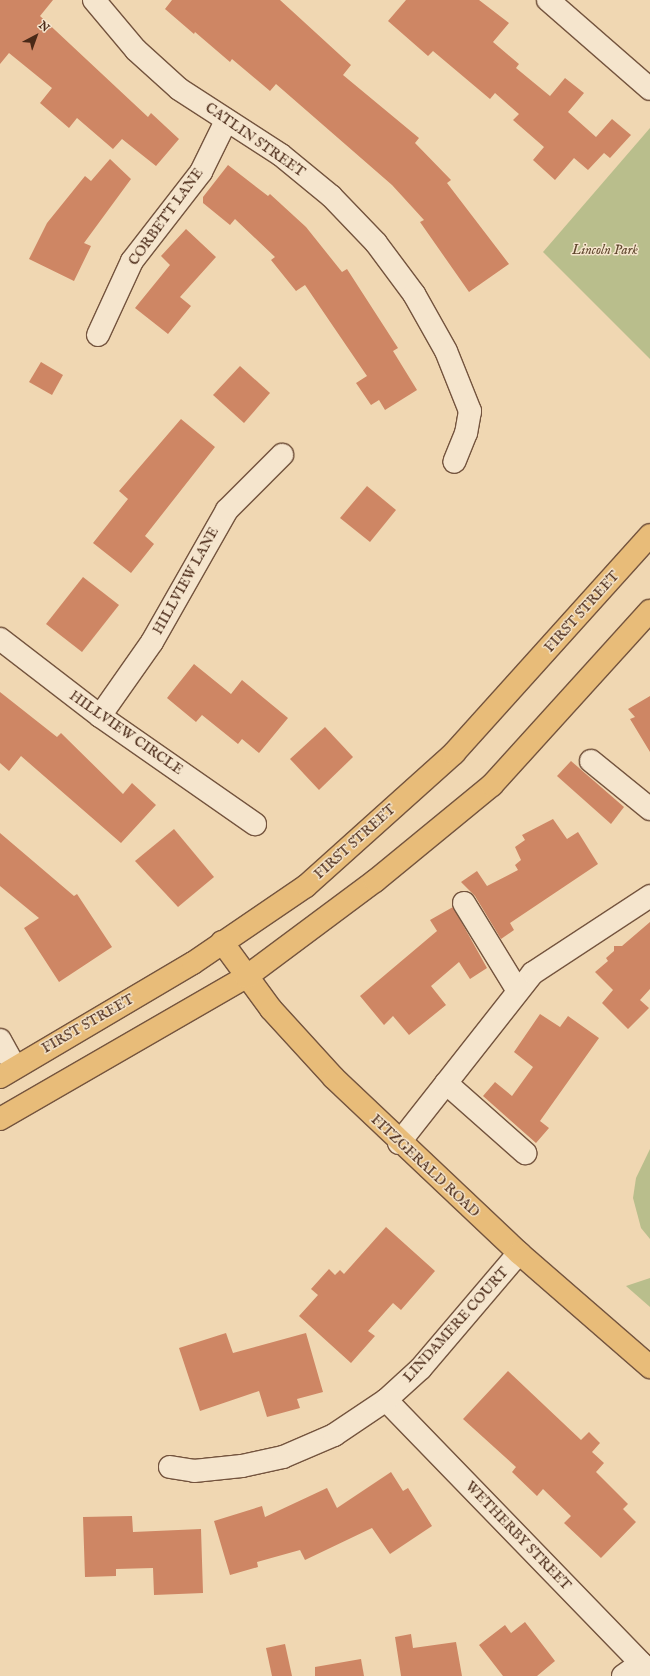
<!DOCTYPE html>
<html>
<head>
<meta charset="utf-8">
<style>
	body { margin:0 }
	#map { position:relative; width:650px; height:1676px; overflow:hidden; background:#f0d7b2; font-family:"IM FELL English",serif }
	div>[style] { position:absolute }
	.green>* { inset:0; background:#b9be8c }
	.building>* { inset:0; background:#ce8664 }
	.roads { filter:drop-shadow(1px 0 #74543e) drop-shadow(-1px 0 #74543e) drop-shadow(0 1px #74543e) drop-shadow(0 -1px #74543e) }
	.minor>* { height:22px; margin:-11px; padding:0 11px; transform-origin:11px; border-radius:11px; background:#f5e5cd }
	.major>* { height:22px; margin:-11px; padding:0 11px; transform-origin:11px; border-radius:11px; background:#e8bc79 }
	span { translate:-50% -50%; white-space:nowrap; text-align:center; line-height:1.15; -webkit-text-stroke:3px #f5e5cd; paint-order:stroke }
	.street-label { font-size:14px; color:#4a2917 }
	.park-label { font-size:14px; color:#60472e; font-style:italic }
	.north { position:absolute; left:16px; top:16px; width:40px; height:40px; -webkit-text-stroke:3px #f5e5cd; paint-order:stroke; rotate:41deg; font-size:11px; font-weight:700; line-height:16px; text-align:center; color:#4a2917 }
	.north::after { content:''; display:block; margin:auto; width:14px; height:18px; background:#4a2917; clip-path:polygon(50% 0,100% 100%,50% 72%,0 100%) }
</style>
</head>
<body>
<div id="map">
	<div class="green">
		<i style="clip-path:polygon(650px 128px,650px 359px,543px 252px)"></i>
		<i style="clip-path:polygon(650px 1149px,650px 1239px,641px 1228px,633px 1198px,636px 1178px)"></i>
		<i style="clip-path:polygon(650px 1278px,650px 1307px,626px 1286px)"></i>
	</div>
	<div class="building">
		<i style="clip-path:polygon(0 0,53px 0,40px 16px,148px 117px,151px 113px,179px 139px,156px 166px,122px 139px,113px 149px,77px 118px,69px 128px,40px 103px,52px 88px,9px 53px,0 64px)"></i>
		<i style="clip-path:polygon(172px 0,280px 0,351px 65px,343px 75px,419px 138px,415px 143px,451px 180px,447px 183px,509px 264px,469px 292px,420px 222px,424px 220px,392px 185px,276px 84px,270px 91px,232px 59px,230px 62px,195px 32px,194px 34px,165px 9px)"></i>
		<i style="clip-path:polygon(406px 0,479px 0,509px 23px,493px 42px,519px 64px,516px 68px,550px 96px,565px 78px,584px 93px,568px 112px,596px 137px,612px 119px,631px 135px,610px 158px,604px 153px,588px 170px,574px 158px,555px 180px,533px 160px,544px 147px,513px 120px,519px 114px,495px 93px,490px 99px,433px 51px,428px 56px,388px 21px)"></i>
		<i style="clip-path:polygon(110px 159px,131px 179px,84px 243px,91px 246px,74px 281px,29px 259px,47px 223px,85px 176px,91px 181px)"></i>
		<i style="clip-path:polygon(228px 165px,268px 196px,270px 194px,306px 227px,342px 272px,347px 269px,398px 348px,393px 351px,417px 390px,385px 410px,379px 400px,371px 405px,356px 383px,367px 376px,305px 285px,296px 291px,271px 260px,275px 257px,235px 219px,230px 225px,203px 203px,203px 197px)"></i>
		<i style="clip-path:polygon(186px 229px,216px 257px,180px 297px,191px 306px,168px 334px,135px 308px,170px 265px,161px 256px)"></i>
		<i style="clip-path:polygon(41px 362px,63px 375px,52px 395px,29px 382px)"></i>
		<i style="clip-path:polygon(240px 366px,270px 393px,244px 423px,213px 395px)"></i>
		<i style="clip-path:polygon(181px 419px,215px 447px,145px 536px,154px 544px,131px 573px,93px 543px,128px 499px,119px 491px)"></i>
		<i style="clip-path:polygon(367px 486px,396px 510px,370px 542px,340px 518px)"></i>
		<i style="clip-path:polygon(83px 577px,119px 605px,82px 652px,46px 624px)"></i>
		<i style="clip-path:polygon(194px 664px,231px 694px,242px 680px,288px 718px,259px 753px,242px 739px,238px 744px,202px 715px,196px 722px,167px 698px)"></i>
		<i style="clip-path:polygon(0 692px,57px 737px,61px 733px,123px 794px,132px 783px,156px 805px,121px 843px,21px 756px,9px 771px,0 763px)"></i>
		<i style="clip-path:polygon(650px 696px,650px 752px,630px 719px,635px 717px,628px 709px)"></i>
		<i style="clip-path:polygon(325px 727px,353px 757px,319px 790px,290px 759px)"></i>
		<i style="clip-path:polygon(571px 761px,624px 807px,611px 824px,557px 776px)"></i>
		<i style="clip-path:polygon(553px 819px,567px 839px,578px 832px,598px 864px,510px 923px,514px 930px,501px 939px,475px 896px,461px 882px,477px 871px,487px 886px,518px 870px,515px 865px,521px 860px,515px 847px,525px 840px,522px 835px)"></i>
		<i style="clip-path:polygon(174px 829px,214px 877px,178px 907px,135px 861px)"></i>
		<i style="clip-path:polygon(0 833px,74px 896px,77px 894px,112px 947px,59px 982px,24px 928px,39px 918px,0 886px)"></i>
		<i style="clip-path:polygon(453px 907px,487px 968px,470px 979px,459px 962px,431px 986px,446px 1005px,409px 1035px,393px 1016px,384px 1025px,360px 996px,437px 931px,430px 920px)"></i>
		<i style="clip-path:polygon(650px 922px,650px 989px,640px 1000px,649px 1008px,628px 1029px,602px 1003px,613px 990px,595px 972px,608px 961px,606px 958px,614px 951px,614px 946px,622px 946px)"></i>
		<i style="clip-path:polygon(540px 1014px,560px 1027px,568px 1016px,599px 1038px,540px 1121px,549px 1128px,536px 1143px,483px 1096px,495px 1082px,512px 1096px,533px 1067px,514px 1052px)"></i>
		<i style="clip-path:polygon(386px 1227px,435px 1271px,401px 1310px,393px 1303px,368px 1331px,375px 1336px,351px 1363px,299px 1316px,318px 1295px,311px 1289px,329px 1269px,335px 1275px,340px 1270px,344px 1274px)"></i>
		<i style="clip-path:polygon(226px 1333px,233px 1353px,306px 1333px,323px 1392px,297px 1399px,300px 1408px,267px 1417px,259px 1391px,200px 1411px,179px 1348px)"></i>
		<i style="clip-path:polygon(508px 1371px,581px 1440px,589px 1432px,600px 1443px,592px 1452px,604px 1463px,596px 1472px,628px 1504px,623px 1509px,636px 1522px,601px 1558px,564px 1523px,571px 1516px,543px 1489px,537px 1496px,512px 1472px,516px 1467px,463px 1419px)"></i>
		<i style="clip-path:polygon(391px 1472px,403px 1491px,408px 1488px,432px 1526px,390px 1554px,372px 1528px,305px 1560px,300px 1550px,257px 1562px,258px 1567px,230px 1575px,214px 1521px,262px 1506px,265px 1517px,327px 1488px,337px 1508px)"></i>
		<i style="clip-path:polygon(132px 1516px,133px 1532px,201px 1529px,203px 1593px,154px 1595px,153px 1568px,116px 1569px,116px 1576px,85px 1577px,83px 1517px)"></i>
		<i style="clip-path:polygon(525px 1622px,555px 1661px,537px 1676px,503px 1676px,479px 1645px,505px 1625px,511px 1633px)"></i>
		<i style="clip-path:polygon(411px 1634px,413px 1648px,456px 1642px,462px 1676px,401px 1676px,395px 1637px)"></i>
		<i style="clip-path:polygon(285px 1644px,292px 1676px,272px 1676px,266px 1648px)"></i>
		<i style="clip-path:polygon(361px 1659px,364px 1676px,315px 1676px,315px 1667px)"></i>
	</div>
	<div class="roads">
		<div class="minor">
			<i style="left:94px;top:0;width:65px;rotate:50deg"></i>
			<i style="left:136px;top:50px;width:58px;rotate:42.2deg"></i>
			<i style="left:179px;top:89px;width:121px;rotate:32.9deg"></i>
			<i style="left:281px;top:155px;width:65px;rotate:39.4deg"></i>
			<i style="left:331px;top:196px;width:65px;rotate:46.2deg"></i>
			<i style="left:376px;top:243px;width:64px;rotate:53.3deg"></i>
			<i style="left:414px;top:294px;width:65px;rotate:60.7deg"></i>
			<i style="left:446px;top:351px;width:65px;rotate:68.2deg"></i>
			<i style="left:470px;top:411px;width:22px;rotate:100deg"></i>
			<i style="left:466px;top:433px;width:31px;rotate:112deg"></i>
			<i style="left:548px;top:0;width:135px;rotate:41.1deg"></i>
			<i style="left:98px;top:335px;width:81px;rotate:-65.3deg"></i>
			<i style="left:132px;top:261px;width:113px;rotate:-52.2deg"></i>
			<i style="left:201px;top:172px;width:57px;rotate:-63.9deg"></i>
			<i style="left:0;top:639px;width:126px;rotate:37.6deg"></i>
			<i style="left:100px;top:716px;width:189px;rotate:34.9deg"></i>
			<i style="left:100px;top:716px;width:90px;rotate:-54.9deg"></i>
			<i style="left:152px;top:642px;width:152px;rotate:-60.4deg"></i>
			<i style="left:227px;top:510px;width:78px;rotate:-45deg"></i>
			<i style="left:591px;top:761px;width:76px;rotate:39.1deg"></i>
			<i style="left:464px;top:903px;width:103px;rotate:58.5deg"></i>
			<i style="left:0;top:1040px;width:31px;rotate:61deg"></i>
			<i style="left:446px;top:1083px;width:106px;rotate:41.5deg"></i>
			<i style="left:399px;top:1143px;width:216px;rotate:-51.8deg"></i>
			<i style="left:533px;top:973px;width:140px;rotate:-33.3deg"></i>
			<i style="left:386px;top:1400px;width:379px;rotate:45.9deg"></i>
			<i style="left:170px;top:1467px;width:24px;rotate:9deg"></i>
			<i style="left:194px;top:1471px;width:48px;rotate:-5.9deg"></i>
			<i style="left:242px;top:1466px;width:42px;rotate:-12.4deg"></i>
			<i style="left:283px;top:1457px;width:56px;rotate:-23.3deg"></i>
			<i style="left:334px;top:1435px;width:63px;rotate:-33.9deg"></i>
			<i style="left:386px;top:1400px;width:47px;rotate:-42.4deg"></i>
			<i style="left:421px;top:1368px;width:151px;rotate:-49.6deg"></i>
			<i style="left:623px;top:1676px;width:22px;rotate:-36deg"></i>
		</div>
		<div class="major">
			<i style="left:222px;top:942px;width:83px;rotate:53.8deg"></i>
			<i style="left:271px;top:1009px;width:93px;rotate:47.6deg"></i>
			<i style="left:334px;top:1078px;width:255px;rotate:43.4deg"></i>
			<i style="left:519px;top:1253px;width:174px;rotate:41deg"></i>
			<i style="left:0;top:1077px;width:224px;rotate:-30.6deg"></i>
			<i style="left:193px;top:963px;width:137px;rotate:-34.3deg"></i>
			<i style="left:306px;top:886px;width:199px;rotate:-41.9deg"></i>
			<i style="left:454px;top:753px;width:293px;rotate:-48deg"></i>
			<i style="left:0;top:1119px;width:284px;rotate:-30deg"></i>
			<i style="left:246px;top:977px;width:161px;rotate:-36.7deg"></i>
			<i style="left:375px;top:881px;width:151px;rotate:-39.4deg"></i>
			<i style="left:492px;top:785px;width:235px;rotate:-47.8deg"></i>
		</div>
	</div>
	<div class="street-label">
		<span style="left:255px;top:140px;rotate:35deg">CATLIN STREET</span>
		<span style="left:166px;top:217px;rotate:-54deg">CORBETT LANE</span>
		<span style="left:186px;top:581px;rotate:-61deg">HILLVIEW LANE</span>
		<span style="left:582px;top:612px;rotate:-48deg">FIRST STREET</span>
		<span style="left:126px;top:733px;rotate:35deg">HILLVIEW CIRCLE</span>
		<span style="left:355px;top:842px;rotate:-42deg">FIRST STREET</span>
		<span style="left:88px;top:1024px;rotate:-30deg">FIRST STREET</span>
		<span style="left:425px;top:1166px;rotate:43deg">FITZGERALD ROAD</span>
		<span style="left:456px;top:1325px;rotate:-48deg">LINDAMERE COURT</span>
		<span style="left:518px;top:1536px;rotate:46deg">WETHERBY STREET</span>
	</div>
	<div class="park-label">
		<span style="left:605px;top:250px">Lincoln Park</span>
	</div>
	<div class="north">N</div>
</div>
</body>
</html>
